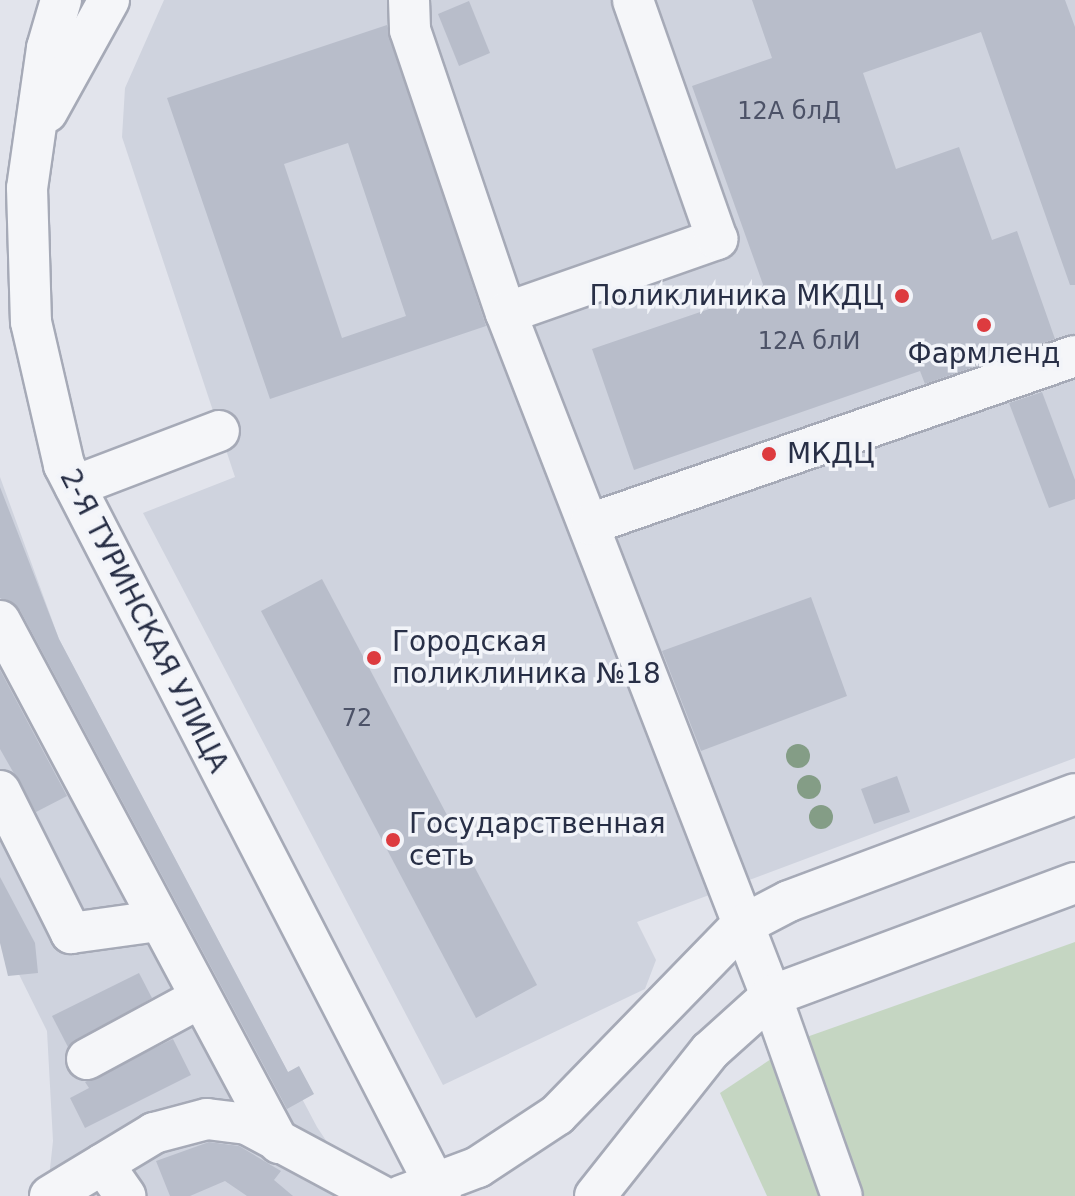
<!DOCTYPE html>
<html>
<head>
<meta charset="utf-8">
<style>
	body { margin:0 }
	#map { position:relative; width:1075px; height:1196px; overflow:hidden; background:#e2e4ec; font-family:"DejaVu Sans",sans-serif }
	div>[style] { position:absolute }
	.built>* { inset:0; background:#cfd3de }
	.green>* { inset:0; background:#c5d6c2 }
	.building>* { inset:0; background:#b8bdca }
	.roads { filter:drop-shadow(2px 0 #a6aab7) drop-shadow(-2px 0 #a6aab7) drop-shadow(0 2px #a6aab7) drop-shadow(0 -2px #a6aab7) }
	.minor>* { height:40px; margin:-20px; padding:0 20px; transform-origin:20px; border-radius:20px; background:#f5f6f9 }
	.trees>* { width:24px; height:24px; margin:-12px; border-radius:50%; background:#849d86 }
	.dots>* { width:22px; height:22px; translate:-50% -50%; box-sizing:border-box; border:4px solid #f2f4f9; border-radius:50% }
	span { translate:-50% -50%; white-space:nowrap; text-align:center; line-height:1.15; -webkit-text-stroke:7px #f2f4f9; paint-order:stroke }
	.number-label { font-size:24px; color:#4c5267 }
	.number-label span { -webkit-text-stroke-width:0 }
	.poi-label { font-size:28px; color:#282f46 }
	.right { translate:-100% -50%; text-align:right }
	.left { translate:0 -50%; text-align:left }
	.street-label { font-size:28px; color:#282f46 }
</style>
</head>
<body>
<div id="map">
	<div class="built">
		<i style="clip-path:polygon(164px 0,1075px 0,1075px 758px,637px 922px,656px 960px,645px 989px,443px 1085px,143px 513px,235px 477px,122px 137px,125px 88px)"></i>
		<i style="clip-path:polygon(0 477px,59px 639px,317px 1127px,363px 1196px,47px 1196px,53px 1141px,47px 1031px,0 936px)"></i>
	</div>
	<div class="green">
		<i style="clip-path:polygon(1075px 942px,1075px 1196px,767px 1196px,720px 1093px,801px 1039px)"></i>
	</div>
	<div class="building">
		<i style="clip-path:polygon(752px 0,1065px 0,1075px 27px,1075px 285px,1070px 285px,981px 32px,863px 73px,896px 169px,959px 147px,992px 240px,1017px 231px,1055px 339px,925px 384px,920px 371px,634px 470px,592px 349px,765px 290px,692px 86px,772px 58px)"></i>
		<i style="clip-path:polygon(469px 1px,490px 53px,459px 66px,438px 14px)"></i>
		<i style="clip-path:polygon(evenodd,387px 25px,486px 326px,270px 399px,167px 98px,387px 25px,348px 143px,406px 316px,342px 338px,284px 164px,348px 143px)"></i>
		<i style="clip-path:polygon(1042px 392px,1075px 480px,1075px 499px,1049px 508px,1009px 403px)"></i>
		<i style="clip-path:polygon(0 487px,59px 639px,288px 1072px,299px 1066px,314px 1094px,287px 1109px,20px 610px,0 598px)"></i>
		<i style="clip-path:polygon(322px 579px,537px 985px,476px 1018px,261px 611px)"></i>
		<i style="clip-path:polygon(811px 597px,847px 696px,701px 751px,662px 651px)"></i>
		<i style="clip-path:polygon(0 670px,67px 796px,36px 812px,0 749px)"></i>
		<i style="clip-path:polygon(897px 776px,910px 812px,874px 824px,861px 789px)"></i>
		<i style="clip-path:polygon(0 877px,35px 943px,38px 973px,8px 976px,0 943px)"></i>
		<i style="clip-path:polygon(139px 973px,152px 998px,68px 1047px,52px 1016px)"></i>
		<i style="clip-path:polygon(173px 1039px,191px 1075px,85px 1128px,70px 1098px,89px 1088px,85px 1082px)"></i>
		<i style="clip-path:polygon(209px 1142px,239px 1146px,281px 1171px,274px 1180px,293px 1196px,247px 1196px,225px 1181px,190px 1196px,170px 1196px,156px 1161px)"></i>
	</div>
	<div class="roads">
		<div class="minor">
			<i style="left:61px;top:0;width:50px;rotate:106.3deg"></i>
			<i style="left:47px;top:48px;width:141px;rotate:98.1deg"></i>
			<i style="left:27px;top:188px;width:134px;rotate:88.3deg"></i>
			<i style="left:31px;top:322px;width:147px;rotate:77deg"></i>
			<i style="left:64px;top:465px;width:822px;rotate:62.72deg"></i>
			<i style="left:409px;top:0;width:30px;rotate:88deg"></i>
			<i style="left:410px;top:30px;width:299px;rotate:71.3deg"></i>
			<i style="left:506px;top:313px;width:733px;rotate:68.79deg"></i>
			<i style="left:771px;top:996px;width:212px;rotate:70.5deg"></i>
			<i style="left:47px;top:112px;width:128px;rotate:-61deg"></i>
			<i style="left:506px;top:313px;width:224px;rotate:-19.3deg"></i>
			<i style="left:717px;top:239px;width:253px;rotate:-109.4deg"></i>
			<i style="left:75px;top:486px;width:154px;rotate:-20.9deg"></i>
			<i style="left:590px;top:524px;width:513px;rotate:-19.11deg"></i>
			<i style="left:0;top:621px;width:592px;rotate:61.88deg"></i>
			<i style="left:0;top:791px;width:159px;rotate:63.4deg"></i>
			<i style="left:71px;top:933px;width:88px;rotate:-7.9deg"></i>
			<i style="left:87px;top:1059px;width:128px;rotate:-28.4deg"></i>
			<i style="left:103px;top:1164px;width:39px;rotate:55deg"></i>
			<i style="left:50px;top:1196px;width:122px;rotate:-31.2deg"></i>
			<i style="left:154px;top:1133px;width:55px;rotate:-14.8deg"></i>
			<i style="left:207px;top:1119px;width:40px;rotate:7.1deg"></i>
			<i style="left:247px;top:1124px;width:152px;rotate:28.2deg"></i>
			<i style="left:401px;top:1196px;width:82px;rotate:-20.6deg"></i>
			<i style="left:478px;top:1167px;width:95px;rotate:-33.4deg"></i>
			<i style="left:557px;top:1115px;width:264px;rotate:-45.8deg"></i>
			<i style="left:741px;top:926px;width:54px;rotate:-27.5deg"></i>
			<i style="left:789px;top:901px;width:305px;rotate:-20.5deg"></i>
			<i style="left:595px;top:1196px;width:185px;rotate:-51.6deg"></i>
			<i style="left:710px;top:1051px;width:82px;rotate:-42deg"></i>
			<i style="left:771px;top:996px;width:324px;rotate:-20.4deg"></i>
		</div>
	</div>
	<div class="trees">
		<i style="left:798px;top:756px"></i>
		<i style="left:809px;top:787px"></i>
		<i style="left:821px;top:817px"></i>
	</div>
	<div class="dots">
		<i style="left:902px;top:296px;background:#dd3b3f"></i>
		<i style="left:984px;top:325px;background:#dd3b3f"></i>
		<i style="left:769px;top:454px;background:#dd3b3f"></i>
		<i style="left:374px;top:658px;background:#dd3b3f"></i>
		<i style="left:393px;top:840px;background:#dd3b3f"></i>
	</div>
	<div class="number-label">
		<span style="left:789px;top:112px">12А блД</span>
		<span style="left:809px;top:342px">12А блИ</span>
		<span style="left:357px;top:719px">72</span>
	</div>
	<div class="poi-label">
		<span class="right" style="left:884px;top:296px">Поликлиника МКДЦ</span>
		<span style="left:984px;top:354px">Фармленд</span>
		<span class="left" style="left:787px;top:454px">МКДЦ</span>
		<span class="left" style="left:392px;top:658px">Городская<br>поликлиника №18</span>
		<span class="left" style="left:409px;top:840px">Государственная<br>сеть</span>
	</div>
	<div class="street-label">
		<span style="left:144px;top:621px;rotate:63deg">2-Я ТУРИНСКАЯ УЛИЦА</span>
	</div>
</div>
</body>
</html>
